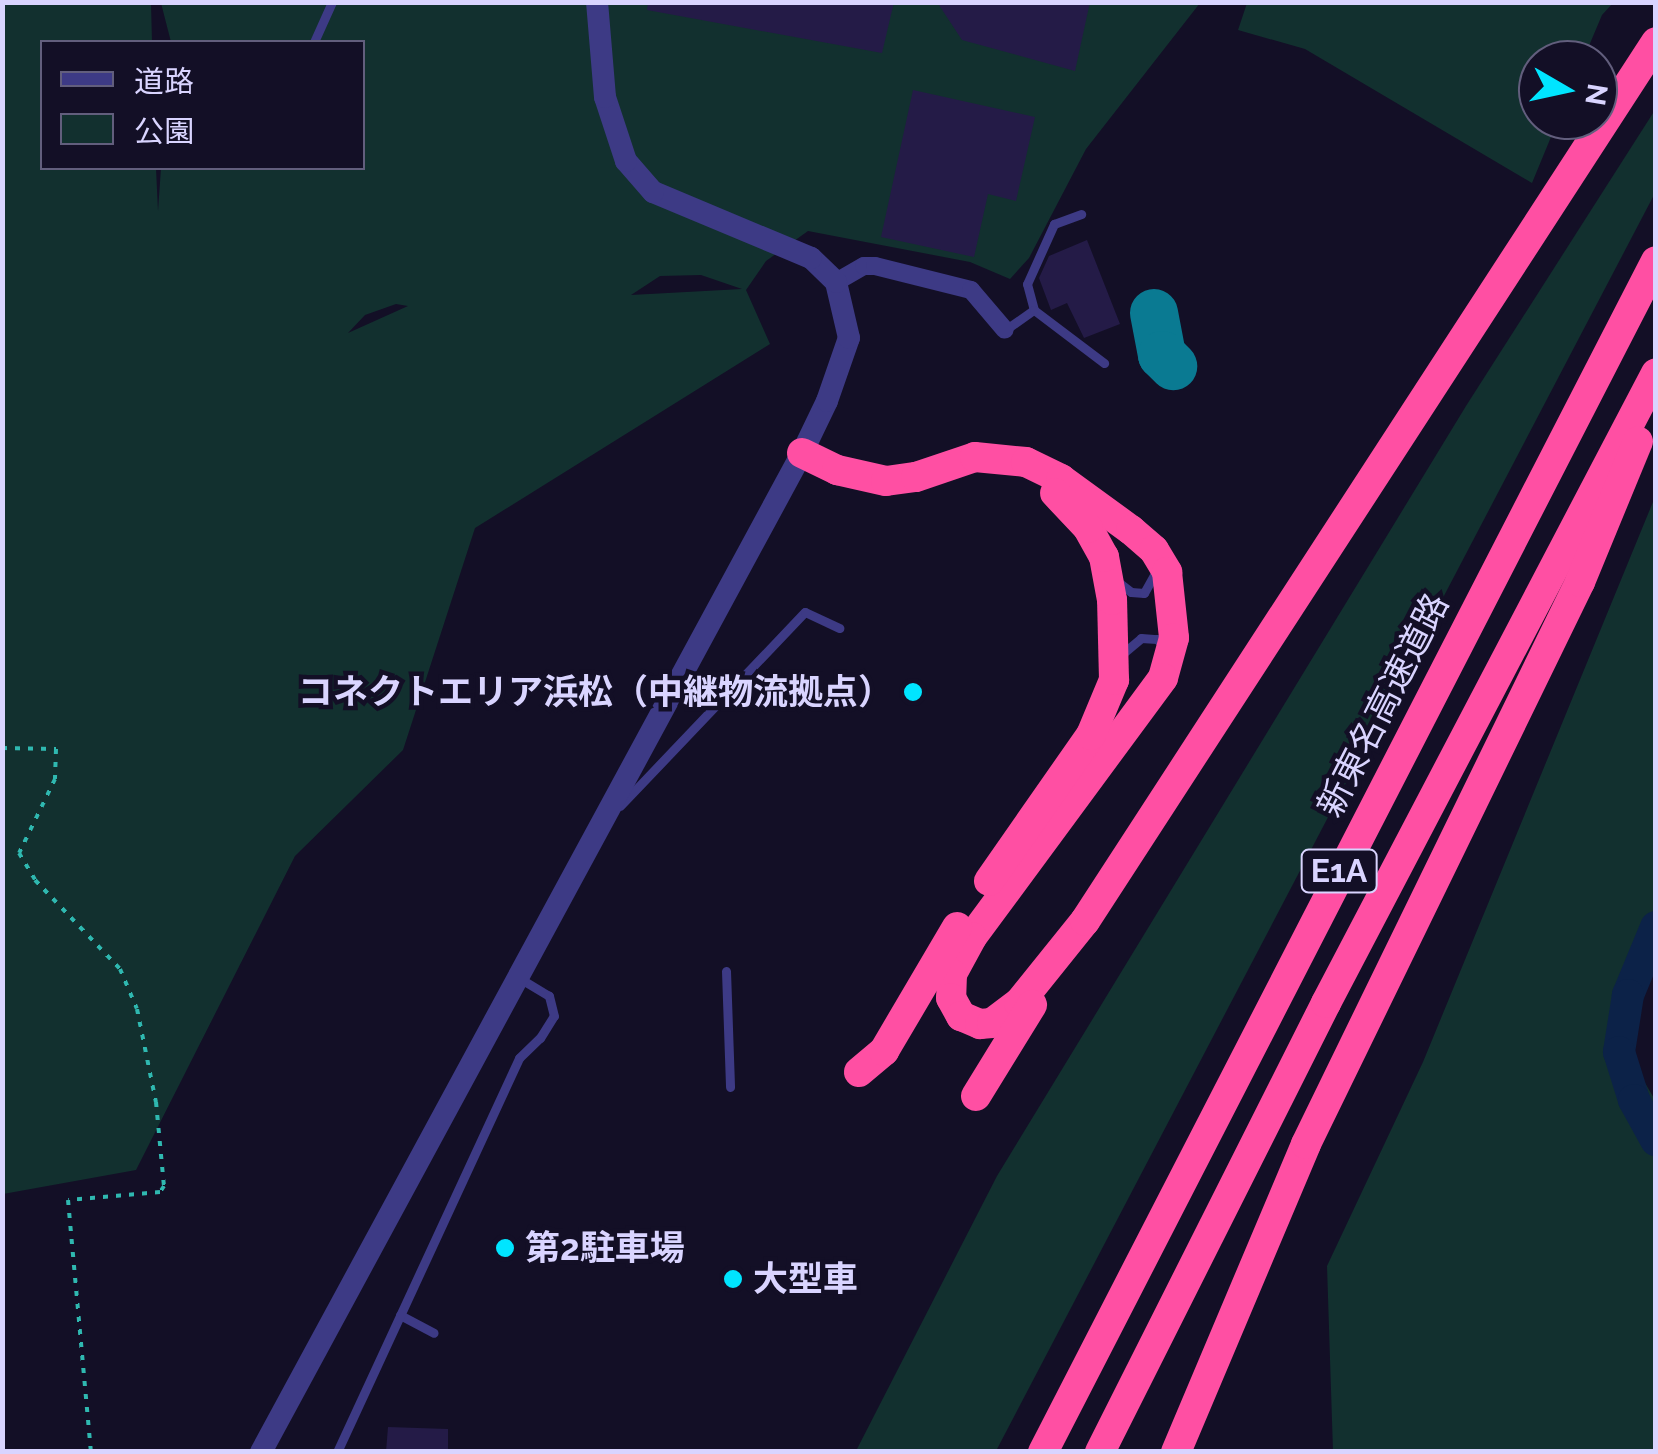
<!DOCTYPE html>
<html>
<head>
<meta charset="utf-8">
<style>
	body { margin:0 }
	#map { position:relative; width:1658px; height:1454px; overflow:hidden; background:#130f26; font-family:Raleway,"Noto Sans JP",sans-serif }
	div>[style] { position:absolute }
	.green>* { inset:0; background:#12302f }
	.river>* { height:32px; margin:-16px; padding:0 16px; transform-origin:16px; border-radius:16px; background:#0c2248 }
	.taxiway>* { height:48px; margin:-24px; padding:0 24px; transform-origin:24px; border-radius:24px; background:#0a7a92 }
	.building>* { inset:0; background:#241b47 }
	.path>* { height:4px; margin-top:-2px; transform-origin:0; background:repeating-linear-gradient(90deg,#2fb8b0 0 5px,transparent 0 13px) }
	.service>* { height:9px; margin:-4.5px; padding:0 4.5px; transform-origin:4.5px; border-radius:4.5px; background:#3d3a85 }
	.minor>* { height:18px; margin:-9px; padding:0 9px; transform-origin:9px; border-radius:9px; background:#3d3a85 }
	.tertiary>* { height:22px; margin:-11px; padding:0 11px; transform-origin:11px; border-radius:11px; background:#3d3a85 }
	.motorway>* { height:30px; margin:-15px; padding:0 15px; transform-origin:15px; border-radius:15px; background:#ff4fa3 }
	.dots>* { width:28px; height:28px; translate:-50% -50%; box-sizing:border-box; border:5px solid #130f26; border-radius:50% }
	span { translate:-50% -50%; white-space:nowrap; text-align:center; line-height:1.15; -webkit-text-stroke:9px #130f26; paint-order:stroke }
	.shield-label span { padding:2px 8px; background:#130f26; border:2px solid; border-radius:8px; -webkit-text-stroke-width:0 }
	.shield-label { font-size:32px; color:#d9d4ff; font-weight:700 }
	.poi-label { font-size:35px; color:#d9d4ff; font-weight:700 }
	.right { translate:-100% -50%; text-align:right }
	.left { translate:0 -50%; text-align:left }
	.street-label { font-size:35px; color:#d9d4ff }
	.frame { position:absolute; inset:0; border:5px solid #d9d4ff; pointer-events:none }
	.legend { position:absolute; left:40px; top:40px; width:325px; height:130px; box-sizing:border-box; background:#130f26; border:2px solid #625e7d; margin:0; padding:12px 18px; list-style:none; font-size:30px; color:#d9d4ff }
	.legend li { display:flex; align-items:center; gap:20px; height:50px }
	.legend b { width:50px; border:2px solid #625e7d }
	.north { position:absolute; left:1518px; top:40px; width:100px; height:100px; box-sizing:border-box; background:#130f26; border:2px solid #625e7d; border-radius:50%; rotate:99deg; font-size:28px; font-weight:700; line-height:40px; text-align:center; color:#d9d4ff }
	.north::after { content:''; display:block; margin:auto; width:35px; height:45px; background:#00e5ff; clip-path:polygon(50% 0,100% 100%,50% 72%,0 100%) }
</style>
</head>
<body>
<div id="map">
	<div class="green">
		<i style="clip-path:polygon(evenodd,3px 3px,151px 3px,152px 42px,42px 42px,42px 168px,156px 168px,158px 211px,161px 168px,362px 168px,362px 42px,171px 42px,161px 3px,1200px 3px,1086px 149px,1029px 258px,1010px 279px,970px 262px,808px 231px,766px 261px,746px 290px,770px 344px,475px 528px,403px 750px,295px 856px,136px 1170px,3px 1194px,3px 3px,701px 275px,742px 289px,631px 295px,660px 276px,701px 275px,3px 3px,396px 304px,408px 306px,348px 333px,365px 315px,396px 304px)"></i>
		<i style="clip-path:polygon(1247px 3px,1247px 2px,1613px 3px,1602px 15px,1583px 60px,1538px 60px,1538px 120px,1558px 120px,1532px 183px,1305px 49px,1238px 30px)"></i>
		<i style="clip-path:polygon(1655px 110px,1655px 193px,996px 1451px,856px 1451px,997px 1176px,1466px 406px)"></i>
		<i style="clip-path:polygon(1655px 497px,1655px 960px,1637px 1004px,1626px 1050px,1655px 1100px,1655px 1451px,1333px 1451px,1327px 1266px,1423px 1062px)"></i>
	</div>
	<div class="river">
		<i style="left:1656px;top:927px;width:74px;rotate:112.4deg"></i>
		<i style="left:1628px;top:995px;width:58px;rotate:99deg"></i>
		<i style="left:1619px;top:1052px;width:50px;rotate:72.6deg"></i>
		<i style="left:1634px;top:1100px;width:46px;rotate:61.2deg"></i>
	</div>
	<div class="taxiway">
		<i style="left:1154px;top:313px;width:43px;rotate:79.2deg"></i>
		<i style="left:1162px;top:355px;width:16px;rotate:45deg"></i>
	</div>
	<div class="building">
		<i style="clip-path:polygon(648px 2px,894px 2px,882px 53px,647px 10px)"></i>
		<i style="clip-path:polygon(937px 2px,1090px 2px,1075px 71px,962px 40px)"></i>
		<i style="clip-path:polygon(913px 90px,1035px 117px,1016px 201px,988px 194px,974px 257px,881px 237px)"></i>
		<i style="clip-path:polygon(1087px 240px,1120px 324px,1084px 338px,1067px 303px,1051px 310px,1039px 278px,1049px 256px)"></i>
		<i style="clip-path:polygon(388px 1427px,448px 1429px,448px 1452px,386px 1452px)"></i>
	</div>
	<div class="path">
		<i style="left:2px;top:748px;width:54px;rotate:1.1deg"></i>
		<i style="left:56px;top:749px;width:30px;rotate:92deg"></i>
		<i style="left:55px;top:779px;width:82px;rotate:115.9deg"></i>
		<i style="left:19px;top:853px;width:31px;rotate:59deg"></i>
		<i style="left:35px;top:880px;width:123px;rotate:46.3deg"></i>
		<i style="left:120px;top:969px;width:43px;rotate:67deg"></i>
		<i style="left:137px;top:1009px;width:95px;rotate:78.5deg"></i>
		<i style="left:156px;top:1102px;width:84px;rotate:84.6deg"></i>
		<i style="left:164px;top:1186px;width:7px;rotate:124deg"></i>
		<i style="left:160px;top:1192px;width:92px;rotate:175deg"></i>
		<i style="left:68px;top:1200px;width:253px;rotate:84.8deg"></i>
	</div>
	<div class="service">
		<i style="left:314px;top:42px;width:44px;rotate:-65.8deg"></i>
		<i style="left:1034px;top:310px;width:27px;rotate:-105deg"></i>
		<i style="left:1027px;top:284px;width:66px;rotate:-65.8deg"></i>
		<i style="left:1054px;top:224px;width:29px;rotate:-20deg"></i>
		<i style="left:1005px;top:330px;width:35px;rotate:-35deg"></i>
		<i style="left:1034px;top:310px;width:88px;rotate:37.1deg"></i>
		<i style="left:1117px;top:581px;width:18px;rotate:38deg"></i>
		<i style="left:1131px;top:592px;width:13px;rotate:4deg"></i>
		<i style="left:1144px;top:593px;width:23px;rotate:-61deg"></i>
		<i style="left:1121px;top:655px;width:26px;rotate:-40deg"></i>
		<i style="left:1141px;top:638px;width:16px;rotate:4deg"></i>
		<i style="left:1157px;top:639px;width:12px;rotate:48deg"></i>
		<i style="left:620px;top:806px;width:268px;rotate:-46.4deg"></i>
		<i style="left:805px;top:612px;width:38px;rotate:25deg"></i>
		<i style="left:726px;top:971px;width:116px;rotate:88deg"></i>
		<i style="left:400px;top:1315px;width:38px;rotate:28deg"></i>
		<i style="left:337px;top:1452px;width:434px;rotate:-65.2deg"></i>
		<i style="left:519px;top:1058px;width:29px;rotate:-44deg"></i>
		<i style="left:540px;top:1038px;width:26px;rotate:-58deg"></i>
		<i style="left:554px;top:1016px;width:21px;rotate:-104deg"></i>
		<i style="left:549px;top:996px;width:35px;rotate:-149deg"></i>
	</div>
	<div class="minor">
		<i style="left:836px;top:282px;width:32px;rotate:-30deg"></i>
		<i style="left:864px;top:266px;width:11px"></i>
		<i style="left:875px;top:266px;width:99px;rotate:14deg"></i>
		<i style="left:971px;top:290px;width:52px;rotate:49.6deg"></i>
	</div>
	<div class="tertiary">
		<i style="left:261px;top:1452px;width:1136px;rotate:-61.56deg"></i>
		<i style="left:802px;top:453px;width:58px;rotate:-64.3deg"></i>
		<i style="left:827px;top:401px;width:67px;rotate:-70.8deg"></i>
		<i style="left:849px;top:338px;width:57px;rotate:-103.1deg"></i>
		<i style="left:836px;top:282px;width:35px;rotate:-136deg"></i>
		<i style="left:811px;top:258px;width:171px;rotate:-157.3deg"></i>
		<i style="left:653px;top:192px;width:41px;rotate:-131.1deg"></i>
		<i style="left:626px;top:161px;width:67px;rotate:-108.2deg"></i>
		<i style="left:605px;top:97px;width:95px;rotate:-94.8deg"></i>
	</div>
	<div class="motorway">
		<i style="left:802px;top:453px;width:39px;rotate:26deg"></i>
		<i style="left:837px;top:470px;width:50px;rotate:12.7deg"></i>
		<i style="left:886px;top:481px;width:30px;rotate:-8deg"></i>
		<i style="left:916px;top:477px;width:62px;rotate:-18.7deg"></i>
		<i style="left:975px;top:457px;width:51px;rotate:5.6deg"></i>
		<i style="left:1026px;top:462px;width:39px;rotate:26deg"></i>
		<i style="left:1061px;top:479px;width:87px;rotate:36.1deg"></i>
		<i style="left:1131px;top:530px;width:30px;rotate:41deg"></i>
		<i style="left:1154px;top:550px;width:26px;rotate:59deg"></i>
		<i style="left:1167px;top:572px;width:66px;rotate:83.9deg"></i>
		<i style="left:1174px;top:638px;width:41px;rotate:105.4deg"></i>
		<i style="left:1163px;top:678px;width:322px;rotate:126.4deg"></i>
		<i style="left:972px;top:937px;width:42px;rotate:118.4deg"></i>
		<i style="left:952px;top:974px;width:24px;rotate:92deg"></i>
		<i style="left:951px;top:998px;width:21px;rotate:61deg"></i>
		<i style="left:961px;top:1016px;width:21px;rotate:23deg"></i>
		<i style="left:980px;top:1024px;width:12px;rotate:-5deg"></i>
		<i style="left:992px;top:1023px;width:34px;rotate:-37deg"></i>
		<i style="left:1019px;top:1003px;width:105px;rotate:-51.2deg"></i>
		<i style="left:1085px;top:921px;width:1048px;rotate:-56.99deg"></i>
		<i style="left:989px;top:881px;width:178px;rotate:-55.1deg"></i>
		<i style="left:1091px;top:735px;width:60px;rotate:-67.3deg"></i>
		<i style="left:1114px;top:680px;width:80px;rotate:-91.4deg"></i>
		<i style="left:1112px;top:600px;width:44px;rotate:-100.5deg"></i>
		<i style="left:1104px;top:557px;width:33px;rotate:-119deg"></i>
		<i style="left:1088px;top:528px;width:48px;rotate:-133.3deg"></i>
		<i style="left:859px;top:1072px;width:33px;rotate:-40deg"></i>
		<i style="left:884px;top:1051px;width:144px;rotate:-59.5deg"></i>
		<i style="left:976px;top:1096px;width:107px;rotate:-58.4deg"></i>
		<i style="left:1043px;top:1452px;width:1339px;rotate:-62.77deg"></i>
		<i style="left:1100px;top:1452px;width:503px;rotate:-63.28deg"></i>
		<i style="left:1326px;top:1003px;width:711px;rotate:-62.35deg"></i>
		<i style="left:1176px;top:1452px;width:334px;rotate:-67.1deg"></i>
		<i style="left:1306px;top:1144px;width:625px;rotate:-64.01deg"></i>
		<i style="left:1580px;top:582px;width:152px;rotate:-67.6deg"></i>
	</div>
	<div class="dots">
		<i style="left:913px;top:692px;background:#00e5ff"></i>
		<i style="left:505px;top:1248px;background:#00e5ff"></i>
		<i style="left:733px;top:1279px;background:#00e5ff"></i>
	</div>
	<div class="shield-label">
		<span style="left:1339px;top:871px">E1A</span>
	</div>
	<div class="poi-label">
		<span class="right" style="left:893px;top:692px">コネクトエリア浜松（中継物流拠点）</span>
		<span class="left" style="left:525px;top:1248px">第2駐車場</span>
		<span class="left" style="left:753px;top:1279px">大型車</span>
	</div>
	<div class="street-label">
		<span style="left:1383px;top:705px;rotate:-63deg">新東名高速道路</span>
	</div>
	<div class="frame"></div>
	<ul class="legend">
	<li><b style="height:12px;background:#3d3a85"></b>道路</li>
	<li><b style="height:28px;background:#12302f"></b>公園</li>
	</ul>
	<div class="north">N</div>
</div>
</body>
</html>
